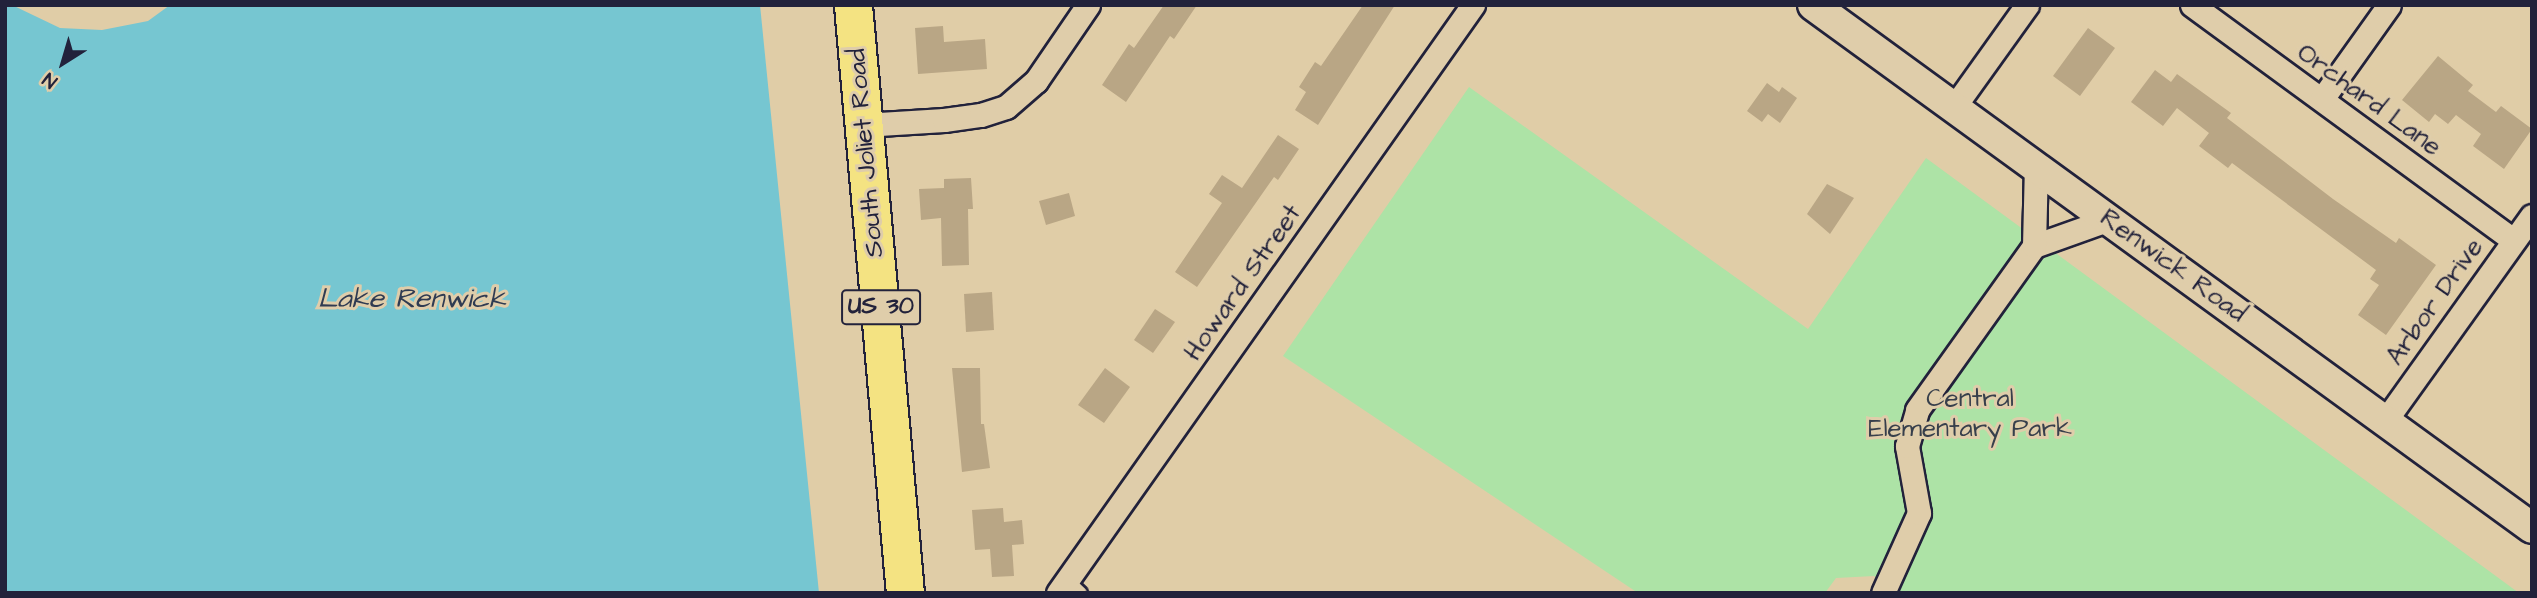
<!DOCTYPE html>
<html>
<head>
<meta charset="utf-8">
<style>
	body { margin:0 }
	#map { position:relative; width:2537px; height:598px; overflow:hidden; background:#e0cda7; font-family:"Architects Daughter",sans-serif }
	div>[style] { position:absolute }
	.green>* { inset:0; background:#ade3a6 }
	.water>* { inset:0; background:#76c6d1 }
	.building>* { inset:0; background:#b9a685 }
	.roads { filter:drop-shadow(2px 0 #22223b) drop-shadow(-2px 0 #22223b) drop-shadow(0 2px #22223b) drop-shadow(0 -2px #22223b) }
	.service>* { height:12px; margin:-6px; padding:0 6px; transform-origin:6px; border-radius:6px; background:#dfcdaa }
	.minor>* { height:23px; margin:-11.5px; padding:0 11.5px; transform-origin:11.5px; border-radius:11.5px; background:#dfcdaa }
	.tertiary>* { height:30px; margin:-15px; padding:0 15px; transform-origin:15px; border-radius:15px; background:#dfcdaa }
	.primary>* { height:37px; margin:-18.5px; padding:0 18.5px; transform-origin:18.5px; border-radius:18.5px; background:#f4e382 }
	span { translate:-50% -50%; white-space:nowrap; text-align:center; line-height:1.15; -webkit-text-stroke:6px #dfcdaa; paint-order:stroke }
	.shield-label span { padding:2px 5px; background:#dfcdaa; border:2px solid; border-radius:5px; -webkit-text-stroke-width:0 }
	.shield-label { font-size:24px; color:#22223b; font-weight:700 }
	.street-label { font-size:26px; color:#22223b }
	.park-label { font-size:26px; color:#373f4b }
	.water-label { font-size:28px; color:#2f3b52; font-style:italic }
	.frame { position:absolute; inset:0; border:7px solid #22223b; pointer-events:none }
	.north { position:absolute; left:28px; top:28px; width:70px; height:70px; -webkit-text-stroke:5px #dfcdaa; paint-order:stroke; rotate:217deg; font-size:19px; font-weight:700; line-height:28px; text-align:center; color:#22223b }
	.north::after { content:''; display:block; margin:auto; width:24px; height:32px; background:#22223b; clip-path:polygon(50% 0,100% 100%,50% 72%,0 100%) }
</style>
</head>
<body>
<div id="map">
	<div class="green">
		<i style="clip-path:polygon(1469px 87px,1808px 329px,1926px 158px,2519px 593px,1898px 593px,1874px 576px,1836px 578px,1825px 593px,1638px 593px,1283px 356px)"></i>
	</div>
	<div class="water">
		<i style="clip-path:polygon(5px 5px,12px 5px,60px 28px,102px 30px,148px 21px,170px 5px,760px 5px,819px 593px,5px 593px)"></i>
	</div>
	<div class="building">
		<i style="clip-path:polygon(1164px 5px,1197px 5px,1174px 39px,1170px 36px,1126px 102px,1102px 85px,1129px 44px,1134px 48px)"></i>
		<i style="clip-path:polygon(1363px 5px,1395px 5px,1318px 125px,1295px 110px,1306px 92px,1299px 87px,1315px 62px,1321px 66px)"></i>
		<i style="clip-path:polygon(943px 26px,944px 42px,985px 39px,987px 69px,918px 74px,915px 28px)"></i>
		<i style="clip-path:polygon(2088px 28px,2115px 48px,2080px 96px,2053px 76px)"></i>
		<i style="clip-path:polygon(2438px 56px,2473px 85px,2468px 91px,2496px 112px,2501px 106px,2532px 129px,2504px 169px,2473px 146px,2481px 134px,2456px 115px,2448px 124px,2435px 114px,2429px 122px,2402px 100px)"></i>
		<i style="clip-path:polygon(2155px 70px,2171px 82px,2177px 74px,2231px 113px,2227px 118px,2333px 199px,2396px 243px,2399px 238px,2436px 265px,2386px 335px,2358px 315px,2379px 285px,2370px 279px,2376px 270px,2232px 163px,2228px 168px,2199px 146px,2209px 133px,2177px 108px,2163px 126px,2131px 102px)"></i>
		<i style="clip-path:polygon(1767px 83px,1779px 92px,1782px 87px,1797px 98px,1780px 123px,1768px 114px,1762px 122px,1747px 111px)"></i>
		<i style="clip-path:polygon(1278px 135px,1299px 149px,1278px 180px,1274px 177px,1197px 287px,1175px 272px,1222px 203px,1209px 194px,1222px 175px,1242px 188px)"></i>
		<i style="clip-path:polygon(971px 178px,973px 209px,968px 209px,969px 265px,942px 266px,941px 218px,921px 220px,919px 189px,944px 188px,944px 179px)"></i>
		<i style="clip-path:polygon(1827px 184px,1854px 198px,1830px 234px,1807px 214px)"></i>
		<i style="clip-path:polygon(1069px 193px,1075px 216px,1046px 225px,1039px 201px)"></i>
		<i style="clip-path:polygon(992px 292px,994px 330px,966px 332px,964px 294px)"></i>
		<i style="clip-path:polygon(1155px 309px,1175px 322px,1153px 353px,1134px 340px)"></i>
		<i style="clip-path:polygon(952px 368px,980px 368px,981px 424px,984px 424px,990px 468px,962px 472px)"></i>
		<i style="clip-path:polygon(1105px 368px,1130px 387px,1104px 423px,1078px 405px)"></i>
		<i style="clip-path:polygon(1003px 508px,1004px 522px,1022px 520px,1024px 544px,1012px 545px,1014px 576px,992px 577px,990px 549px,975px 550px,972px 510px)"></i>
	</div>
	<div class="roads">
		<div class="service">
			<i style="left:1067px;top:580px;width:19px;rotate:43deg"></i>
		</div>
		<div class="minor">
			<i style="left:2192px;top:5px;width:398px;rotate:36.2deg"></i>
			<i style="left:2322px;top:99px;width:115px;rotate:-54.5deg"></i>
			<i style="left:1954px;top:107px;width:125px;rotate:-54.4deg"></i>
			<i style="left:863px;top:125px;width:81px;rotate:-3.5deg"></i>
			<i style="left:944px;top:120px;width:37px;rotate:-8deg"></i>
			<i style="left:981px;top:115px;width:26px;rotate:-18deg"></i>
			<i style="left:1006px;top:107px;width:40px;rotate:-41deg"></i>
			<i style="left:1036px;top:81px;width:92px;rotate:-55.6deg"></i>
			<i style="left:2034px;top:246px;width:81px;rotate:-19.6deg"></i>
			<i style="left:2385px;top:421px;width:252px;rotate:-54.4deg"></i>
			<i style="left:1058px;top:593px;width:720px;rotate:-54.79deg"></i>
			<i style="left:1883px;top:593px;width:88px;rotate:-65.8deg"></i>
			<i style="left:1919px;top:513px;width:68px;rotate:-100.2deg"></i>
			<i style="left:1907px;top:446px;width:37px;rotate:-74deg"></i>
			<i style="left:1917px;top:410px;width:201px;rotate:-54.5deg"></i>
			<i style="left:2034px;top:246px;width:80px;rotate:-88.6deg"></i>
		</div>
		<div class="tertiary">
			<i style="left:1813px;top:5px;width:889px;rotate:36.03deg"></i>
		</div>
		<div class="primary">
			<i style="left:853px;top:5px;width:590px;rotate:84.95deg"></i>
		</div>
	</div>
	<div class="shield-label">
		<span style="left:881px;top:307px">US 30</span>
	</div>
	<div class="street-label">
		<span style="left:2369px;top:100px;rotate:36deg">Orchard Lane</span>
		<span style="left:866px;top:153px;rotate:-95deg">South Joliet Road</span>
		<span style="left:2173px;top:266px;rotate:36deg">Renwick Road</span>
		<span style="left:1243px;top:283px;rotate:-55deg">Howard Street</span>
		<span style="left:2435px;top:302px;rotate:-55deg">Arbor Drive</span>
	</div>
	<div class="park-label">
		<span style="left:1970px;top:414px">Central<br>Elementary Park</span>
	</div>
	<div class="water-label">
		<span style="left:412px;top:299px">Lake Renwick</span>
	</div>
	<div class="frame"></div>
	<div class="north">N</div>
</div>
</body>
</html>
